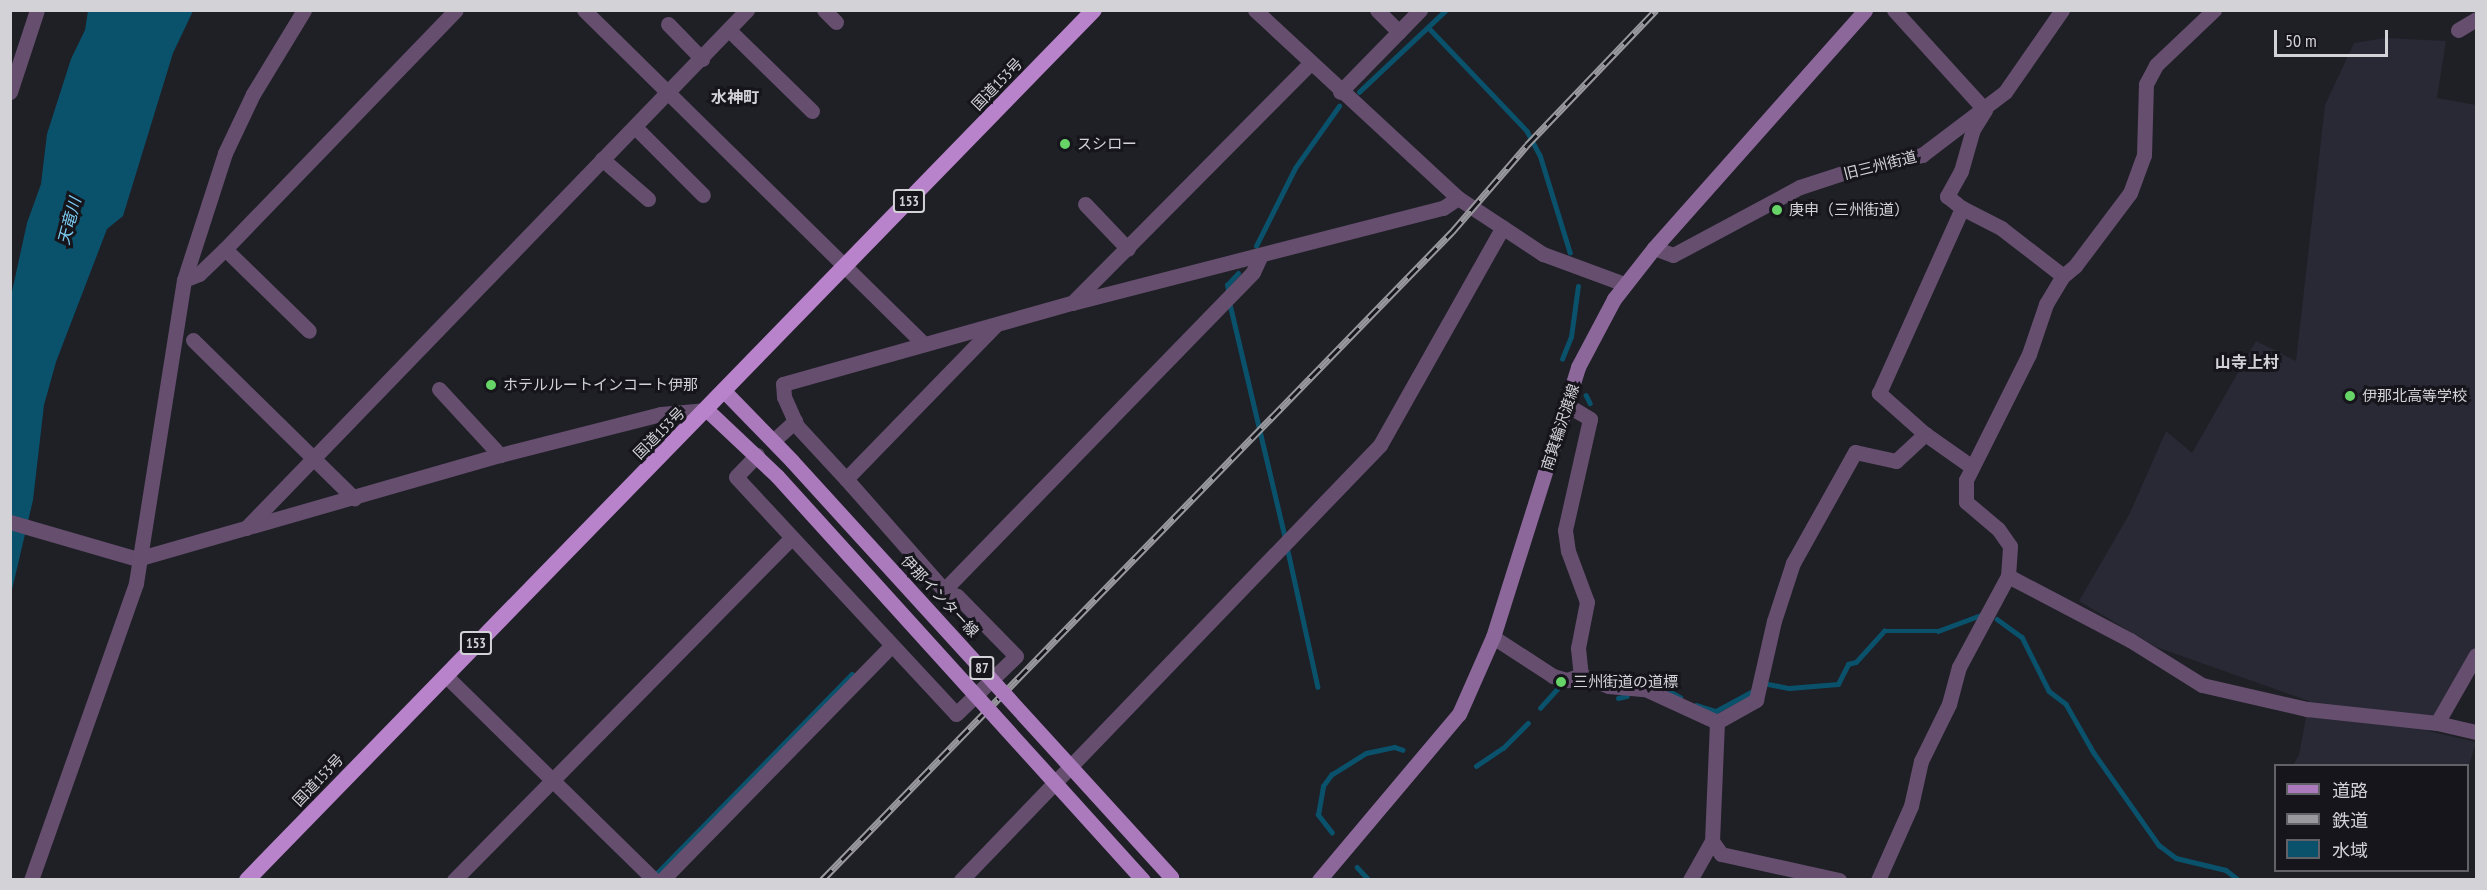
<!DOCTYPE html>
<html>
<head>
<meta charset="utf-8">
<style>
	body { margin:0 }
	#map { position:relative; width:2487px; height:890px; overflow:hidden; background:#1f1f26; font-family:"PT Sans Narrow","Noto Sans JP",sans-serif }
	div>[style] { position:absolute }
	.built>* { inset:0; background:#292935 }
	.water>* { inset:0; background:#0a526c }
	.stream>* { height:4.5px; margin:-2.25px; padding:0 2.25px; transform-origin:2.25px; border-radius:2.25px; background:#0a526c }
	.minor>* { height:15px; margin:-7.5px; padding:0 7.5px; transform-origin:7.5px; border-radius:7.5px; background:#654e6e }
	.tertiary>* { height:15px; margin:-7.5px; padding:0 7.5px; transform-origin:7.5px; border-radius:7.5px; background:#654e6e }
	.secondary>* { height:15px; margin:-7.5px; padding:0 7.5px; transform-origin:7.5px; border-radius:7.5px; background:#8c679a }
	.primary>* { height:15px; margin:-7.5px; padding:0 7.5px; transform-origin:7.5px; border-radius:7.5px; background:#ab7abd }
	.trunk>* { height:16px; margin:-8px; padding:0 8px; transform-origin:8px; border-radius:8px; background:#b983cc }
	.rail>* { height:7px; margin-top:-3.5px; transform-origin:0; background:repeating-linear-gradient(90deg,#16151c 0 14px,#98989d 0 28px); box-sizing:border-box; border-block:2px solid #98989d }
	.primary-bridge>* { height:15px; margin:-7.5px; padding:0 7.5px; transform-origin:7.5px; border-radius:7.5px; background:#ab7abd }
	.dots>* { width:16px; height:16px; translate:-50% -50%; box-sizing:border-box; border:3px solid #16151c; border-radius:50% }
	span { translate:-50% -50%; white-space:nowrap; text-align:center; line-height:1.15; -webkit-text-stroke:6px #16151c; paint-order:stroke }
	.shield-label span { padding:2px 4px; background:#16151c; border:2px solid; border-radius:4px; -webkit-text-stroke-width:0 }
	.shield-label { font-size:14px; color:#d2d2d7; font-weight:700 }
	.street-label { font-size:15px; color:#d2d2d7 }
	.poi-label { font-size:15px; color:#d2d2d7 }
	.left { translate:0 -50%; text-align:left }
	.neighbourhood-label { font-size:16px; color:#d2d2d7; font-weight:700 }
	.water-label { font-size:16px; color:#7ccdf3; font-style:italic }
	.frame { position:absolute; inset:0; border:12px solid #d2d2d7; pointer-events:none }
	.legend { position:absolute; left:2274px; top:764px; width:195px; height:108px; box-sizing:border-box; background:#16151c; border:2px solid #616167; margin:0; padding:8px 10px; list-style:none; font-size:18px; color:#d2d2d7 }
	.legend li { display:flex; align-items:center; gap:12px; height:30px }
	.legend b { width:30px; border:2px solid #616167 }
	.scale { position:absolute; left:2274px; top:30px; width:114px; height:27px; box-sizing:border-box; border:3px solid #d2d2d7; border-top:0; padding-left:8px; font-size:18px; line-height:21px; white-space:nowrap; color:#d2d2d7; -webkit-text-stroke:4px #16151c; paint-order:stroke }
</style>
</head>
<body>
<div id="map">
	<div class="built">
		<i style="clip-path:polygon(2385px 38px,2446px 41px,2437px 98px,2476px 105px,2476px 653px,2428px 731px,2476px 742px,2468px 769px,2468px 766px,2293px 765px,2299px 755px,2309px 701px,2156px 647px,2079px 601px,2130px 513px,2166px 431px,2192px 453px,2256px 341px,2296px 361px,2325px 105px,2354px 43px)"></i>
	</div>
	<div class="water">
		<i style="clip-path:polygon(88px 11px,193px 11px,173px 53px,123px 216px,107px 229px,56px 362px,44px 405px,33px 500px,11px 594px,11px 296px,27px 223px,41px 184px,47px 134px,71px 59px,85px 30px)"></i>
	</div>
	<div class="stream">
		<i style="left:1429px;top:28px;width:142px;rotate:46.4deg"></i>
		<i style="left:1527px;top:131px;width:27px;rotate:62deg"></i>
		<i style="left:1540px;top:155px;width:102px;rotate:72.8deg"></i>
		<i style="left:1359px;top:92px;width:118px;rotate:-43.3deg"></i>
		<i style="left:1256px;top:246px;width:87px;rotate:-63.4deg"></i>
		<i style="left:1295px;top:168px;width:76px;rotate:-54.6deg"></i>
		<i style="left:1228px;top:290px;width:5px;rotate:-101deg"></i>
		<i style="left:1227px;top:285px;width:16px;rotate:-47deg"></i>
		<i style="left:1230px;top:304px;width:239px;rotate:76.7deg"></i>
		<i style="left:1562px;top:359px;width:24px;rotate:-68deg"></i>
		<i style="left:1571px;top:337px;width:51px;rotate:-82.2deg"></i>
		<i style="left:1586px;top:395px;width:9px;rotate:63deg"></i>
		<i style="left:1288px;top:551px;width:139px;rotate:77.6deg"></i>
		<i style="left:1997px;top:619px;width:31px;rotate:36deg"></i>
		<i style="left:2022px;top:637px;width:60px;rotate:63.4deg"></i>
		<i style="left:2049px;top:691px;width:21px;rotate:37deg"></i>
		<i style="left:2066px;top:704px;width:56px;rotate:60.3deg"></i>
		<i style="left:2094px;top:753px;width:113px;rotate:54.8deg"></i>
		<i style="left:2159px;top:845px;width:21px;rotate:37deg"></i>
		<i style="left:2176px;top:858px;width:51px;rotate:13.5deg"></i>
		<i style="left:2226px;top:870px;width:16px;rotate:38deg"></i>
		<i style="left:1768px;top:684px;width:21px;rotate:11deg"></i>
		<i style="left:1789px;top:688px;width:49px;rotate:-4.7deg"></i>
		<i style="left:1838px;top:684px;width:22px;rotate:-63deg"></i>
		<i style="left:1848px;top:664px;width:8px;rotate:-14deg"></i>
		<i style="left:1856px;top:662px;width:42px;rotate:-47.9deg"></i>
		<i style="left:1884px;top:631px;width:54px"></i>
		<i style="left:1938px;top:631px;width:46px;rotate:-20.4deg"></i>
		<i style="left:1662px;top:687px;width:21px;rotate:29deg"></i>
		<i style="left:1618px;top:698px;width:9px;rotate:-13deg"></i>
		<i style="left:1696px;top:705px;width:21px;rotate:17deg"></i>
		<i style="left:1716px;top:711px;width:42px;rotate:-28.4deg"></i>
		<i style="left:1540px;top:708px;width:31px;rotate:-48deg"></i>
		<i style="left:1476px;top:766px;width:32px;rotate:-34deg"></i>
		<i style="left:1503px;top:748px;width:35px;rotate:-45deg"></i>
		<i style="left:1332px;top:833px;width:23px;rotate:-128deg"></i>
		<i style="left:1318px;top:815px;width:29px;rotate:-80deg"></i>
		<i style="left:1323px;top:786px;width:14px;rotate:-54deg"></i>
		<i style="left:1331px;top:775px;width:41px;rotate:-32.2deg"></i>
		<i style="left:1366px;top:753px;width:29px;rotate:-12deg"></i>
		<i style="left:1394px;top:747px;width:9px;rotate:18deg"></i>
		<i style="left:1357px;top:867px;width:18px;rotate:47deg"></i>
		<i style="left:655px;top:875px;width:281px;rotate:-45.6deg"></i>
	</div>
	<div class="minor">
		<i style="left:584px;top:10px;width:477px;rotate:44.5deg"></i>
		<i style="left:824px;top:10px;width:17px;rotate:45deg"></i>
		<i style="left:1377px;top:10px;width:31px;rotate:45deg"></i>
		<i style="left:1894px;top:10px;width:135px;rotate:47.7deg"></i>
		<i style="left:1985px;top:110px;width:22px;rotate:122deg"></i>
		<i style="left:1973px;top:129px;width:44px;rotate:105.9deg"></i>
		<i style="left:1961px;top:171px;width:29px;rotate:119deg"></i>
		<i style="left:1947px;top:196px;width:19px;rotate:39deg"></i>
		<i style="left:668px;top:24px;width:49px;rotate:45.8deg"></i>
		<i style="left:729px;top:30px;width:116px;rotate:44.3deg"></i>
		<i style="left:2458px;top:30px;width:21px;rotate:-31deg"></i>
		<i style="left:10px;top:92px;width:86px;rotate:-71.8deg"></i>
		<i style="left:1340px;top:92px;width:115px;rotate:-45.7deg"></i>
		<i style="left:635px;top:127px;width:96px;rotate:45deg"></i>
		<i style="left:602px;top:159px;width:61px;rotate:41deg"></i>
		<i style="left:1085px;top:204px;width:62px;rotate:46.3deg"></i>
		<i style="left:1654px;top:248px;width:20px;rotate:20deg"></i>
		<i style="left:1673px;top:255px;width:144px;rotate:-28.2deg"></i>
		<i style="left:1800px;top:187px;width:55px;rotate:-18.1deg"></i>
		<i style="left:1852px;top:170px;width:72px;rotate:-12.1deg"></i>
		<i style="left:1922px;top:155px;width:104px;rotate:-37.2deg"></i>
		<i style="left:2005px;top:92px;width:100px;rotate:-55.2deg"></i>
		<i style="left:225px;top:249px;width:117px;rotate:44.3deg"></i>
		<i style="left:184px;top:280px;width:16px;rotate:-22deg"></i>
		<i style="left:199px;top:274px;width:36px;rotate:-44deg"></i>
		<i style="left:225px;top:249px;width:332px;rotate:-46deg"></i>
		<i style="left:1072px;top:303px;width:338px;rotate:-45.2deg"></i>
		<i style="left:193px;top:340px;width:226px;rotate:44.5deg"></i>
		<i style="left:439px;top:389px;width:90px;rotate:47.3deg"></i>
		<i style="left:1567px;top:405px;width:27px;rotate:31deg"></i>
		<i style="left:1590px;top:419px;width:114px;rotate:102.7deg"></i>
		<i style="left:1565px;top:530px;width:21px;rotate:82deg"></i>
		<i style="left:1568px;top:551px;width:54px;rotate:69.6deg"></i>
		<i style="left:1587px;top:602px;width:47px;rotate:101.1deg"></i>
		<i style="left:1578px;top:648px;width:27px;rotate:84deg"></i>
		<i style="left:1581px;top:675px;width:29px;rotate:22deg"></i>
		<i style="left:1608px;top:686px;width:37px;rotate:5deg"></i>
		<i style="left:1645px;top:689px;width:79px;rotate:24.6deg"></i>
		<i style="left:773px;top:441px;width:30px;rotate:-42deg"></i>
		<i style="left:757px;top:455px;width:30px;rotate:134deg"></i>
		<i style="left:736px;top:477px;width:323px;rotate:47.1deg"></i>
		<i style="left:956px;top:714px;width:83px;rotate:-44deg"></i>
		<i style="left:1016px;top:656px;width:84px;rotate:-134.5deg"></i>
		<i style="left:957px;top:596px;width:14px;rotate:-155deg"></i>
		<i style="left:944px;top:590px;width:443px;rotate:-45.8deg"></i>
		<i style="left:1253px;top:272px;width:19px;rotate:-65deg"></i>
		<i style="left:1972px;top:467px;width:57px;rotate:-144.9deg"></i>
		<i style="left:1925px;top:434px;width:62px;rotate:-138.3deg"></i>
		<i style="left:1879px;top:393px;width:203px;rotate:-65.8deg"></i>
		<i style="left:1962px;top:208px;width:44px;rotate:27.1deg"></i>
		<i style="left:2001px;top:228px;width:78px;rotate:37.7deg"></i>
		<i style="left:846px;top:479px;width:72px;rotate:-132.8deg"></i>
		<i style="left:797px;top:426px;width:32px;rotate:-114deg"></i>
		<i style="left:784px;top:397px;width:13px;rotate:-94deg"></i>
		<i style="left:783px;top:384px;width:300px;rotate:-15.7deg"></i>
		<i style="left:1072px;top:303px;width:383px;rotate:-14.4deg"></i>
		<i style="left:1443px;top:208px;width:18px;rotate:-34deg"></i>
		<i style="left:10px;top:522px;width:132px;rotate:16.2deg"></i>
		<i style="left:137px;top:559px;width:378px;rotate:-16deg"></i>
		<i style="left:500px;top:455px;width:166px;rotate:-14.3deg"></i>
		<i style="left:661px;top:414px;width:46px;rotate:-5deg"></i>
		<i style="left:246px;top:528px;width:721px;rotate:-45.96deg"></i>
		<i style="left:2008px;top:576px;width:138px;rotate:27.7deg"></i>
		<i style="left:2130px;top:640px;width:85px;rotate:32deg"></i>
		<i style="left:2202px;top:685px;width:108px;rotate:12.9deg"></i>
		<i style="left:2307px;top:709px;width:131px;rotate:6.1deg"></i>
		<i style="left:2437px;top:723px;width:40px;rotate:13deg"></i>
		<i style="left:944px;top:590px;width:148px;rotate:-131.4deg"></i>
		<i style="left:846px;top:479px;width:215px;rotate:-45.8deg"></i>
		<i style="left:1493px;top:637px;width:72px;rotate:33deg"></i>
		<i style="left:1553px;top:676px;width:15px;rotate:16deg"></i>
		<i style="left:1567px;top:680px;width:15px;rotate:-20deg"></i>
		<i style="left:445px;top:675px;width:293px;rotate:44.4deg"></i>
		<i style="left:1717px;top:722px;width:45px;rotate:-29.4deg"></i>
		<i style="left:1756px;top:700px;width:81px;rotate:-77.2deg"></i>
		<i style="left:1774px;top:621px;width:61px;rotate:-71.9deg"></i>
		<i style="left:1793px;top:563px;width:127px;rotate:-60.8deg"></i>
		<i style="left:1855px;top:452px;width:42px;rotate:12.4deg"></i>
		<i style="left:1896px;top:461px;width:40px;rotate:-43deg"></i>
		<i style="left:1717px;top:722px;width:119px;rotate:92.4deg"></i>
		<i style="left:1712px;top:841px;width:16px;rotate:55deg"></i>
		<i style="left:1721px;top:854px;width:121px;rotate:12.4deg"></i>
		<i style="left:2437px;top:723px;width:78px;rotate:-60.2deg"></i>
		<i style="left:31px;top:880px;width:315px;rotate:-70.5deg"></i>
		<i style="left:136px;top:583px;width:307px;rotate:-81deg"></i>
		<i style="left:184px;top:280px;width:133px;rotate:-72.1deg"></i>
		<i style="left:225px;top:153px;width:65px;rotate:-64.6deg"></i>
		<i style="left:253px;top:94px;width:98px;rotate:-58.7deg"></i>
		<i style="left:454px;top:880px;width:480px;rotate:-45.4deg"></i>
		<i style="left:662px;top:880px;width:327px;rotate:-45.6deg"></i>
		<i style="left:961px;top:880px;width:604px;rotate:-46.07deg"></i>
		<i style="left:1380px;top:445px;width:250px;rotate:-60.6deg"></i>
		<i style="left:1690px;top:880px;width:45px;rotate:-60.6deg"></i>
		<i style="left:1878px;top:880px;width:81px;rotate:-66deg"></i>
		<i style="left:1911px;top:806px;width:46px;rotate:-77.5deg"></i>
		<i style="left:1921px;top:761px;width:64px;rotate:-63.8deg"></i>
		<i style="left:1949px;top:704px;width:38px;rotate:-75deg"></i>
		<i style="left:1959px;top:667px;width:103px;rotate:-61.7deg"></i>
		<i style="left:2008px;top:576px;width:30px;rotate:-86deg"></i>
		<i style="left:2010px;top:546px;width:21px;rotate:-125deg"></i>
		<i style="left:1998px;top:529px;width:42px;rotate:-139.8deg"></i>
		<i style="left:1966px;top:502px;width:22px;rotate:-90deg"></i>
		<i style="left:1966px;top:480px;width:141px;rotate:-63.4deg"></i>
		<i style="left:2029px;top:354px;width:53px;rotate:-71.2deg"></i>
		<i style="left:2046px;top:304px;width:33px;rotate:-59deg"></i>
		<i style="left:2063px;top:276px;width:16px;rotate:-40deg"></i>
		<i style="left:2075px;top:266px;width:91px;rotate:-53deg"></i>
		<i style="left:2130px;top:193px;width:40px;rotate:-69.8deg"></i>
		<i style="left:2144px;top:155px;width:71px;rotate:-88.4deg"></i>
		<i style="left:2146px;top:84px;width:21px;rotate:-62deg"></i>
		<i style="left:2156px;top:65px;width:80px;rotate:-43.5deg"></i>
	</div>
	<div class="tertiary">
		<i style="left:1255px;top:10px;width:277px;rotate:42.8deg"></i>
		<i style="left:1458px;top:198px;width:102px;rotate:33.4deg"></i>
		<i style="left:1543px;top:254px;width:86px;rotate:20.3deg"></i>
	</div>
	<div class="secondary">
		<i style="left:1319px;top:880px;width:217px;rotate:-49.9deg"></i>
		<i style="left:1459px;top:714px;width:84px;rotate:-66.2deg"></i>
		<i style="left:1493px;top:637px;width:283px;rotate:-72.5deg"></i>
		<i style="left:1578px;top:367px;width:77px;rotate:-62.1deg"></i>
		<i style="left:1614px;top:299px;width:65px;rotate:-51.9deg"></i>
		<i style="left:1654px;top:248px;width:318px;rotate:-48.4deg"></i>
	</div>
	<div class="primary">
		<i style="left:725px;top:392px;width:96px;rotate:45.8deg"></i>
		<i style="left:707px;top:410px;width:96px;rotate:43.3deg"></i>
	</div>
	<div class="trunk">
		<i style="left:247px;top:880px;width:1214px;rotate:-45.77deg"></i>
	</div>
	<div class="rail">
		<i style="left:822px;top:880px;width:904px;rotate:-45.81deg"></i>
		<i style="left:1452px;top:232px;width:115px;rotate:-49.2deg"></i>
		<i style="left:1527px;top:145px;width:187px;rotate:-46.3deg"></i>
	</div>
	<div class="primary-bridge">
		<i style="left:792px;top:461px;width:563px;rotate:47.66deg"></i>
		<i style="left:777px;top:476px;width:545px;rotate:47.83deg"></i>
	</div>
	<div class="dots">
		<i style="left:1065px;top:144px;background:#66d466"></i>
		<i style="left:1777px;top:210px;background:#66d466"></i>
		<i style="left:491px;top:385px;background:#66d466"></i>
		<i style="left:2350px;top:396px;background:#66d466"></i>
		<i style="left:1561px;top:682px;background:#66d466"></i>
	</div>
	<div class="shield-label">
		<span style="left:909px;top:201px">153</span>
		<span style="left:476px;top:643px">153</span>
		<span style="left:982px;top:668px">87</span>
	</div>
	<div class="street-label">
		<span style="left:997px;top:84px;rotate:-46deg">国道153号</span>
		<span style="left:1880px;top:165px;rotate:-14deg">旧三州街道</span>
		<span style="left:1560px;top:427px;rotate:-72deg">南箕輪沢渡線</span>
		<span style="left:659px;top:433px;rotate:-45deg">国道153号</span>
		<span style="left:940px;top:596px;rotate:47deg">伊那インター線</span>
		<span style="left:318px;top:780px;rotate:-46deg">国道153号</span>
	</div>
	<div class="poi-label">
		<span class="left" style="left:1077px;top:144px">スシロー</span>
		<span class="left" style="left:1789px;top:210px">庚申（三州街道）</span>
		<span class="left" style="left:503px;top:385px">ホテルルートインコート伊那</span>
		<span class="left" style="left:2362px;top:396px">伊那北高等学校</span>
		<span class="left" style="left:1573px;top:682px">三州街道の道標</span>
	</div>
	<div class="neighbourhood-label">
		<span style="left:735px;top:97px">水神町</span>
		<span style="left:2247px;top:362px">山寺上村</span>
	</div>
	<div class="water-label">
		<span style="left:69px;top:221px;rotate:-75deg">天竜川</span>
	</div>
	<div class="frame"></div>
	<ul class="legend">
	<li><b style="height:8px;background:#ab7abd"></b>道路</li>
	<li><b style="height:8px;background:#98989d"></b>鉄道</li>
	<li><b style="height:16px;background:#0a526c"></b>水域</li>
	</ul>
	<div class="scale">50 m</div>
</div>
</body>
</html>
